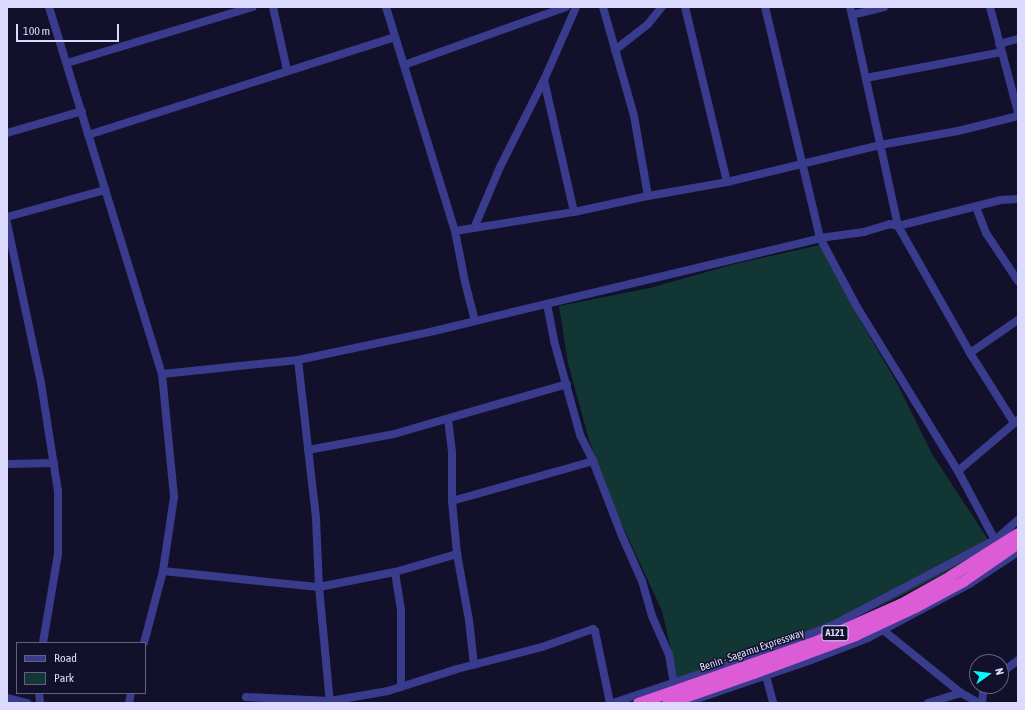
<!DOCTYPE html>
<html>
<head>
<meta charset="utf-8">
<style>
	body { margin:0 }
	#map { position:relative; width:1025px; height:710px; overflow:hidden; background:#13102c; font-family:"Asap Condensed",sans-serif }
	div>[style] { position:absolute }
	.green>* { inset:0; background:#123633 }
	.minor>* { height:8px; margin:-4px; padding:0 4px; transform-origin:4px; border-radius:4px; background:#393b8d }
	.trunk>* { height:11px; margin:-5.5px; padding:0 5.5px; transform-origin:5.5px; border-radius:5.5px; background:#dc5cd8 }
	span { translate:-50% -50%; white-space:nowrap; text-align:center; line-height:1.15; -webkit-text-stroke:3px #13102c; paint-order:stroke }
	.shield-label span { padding:1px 3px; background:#13102c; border:1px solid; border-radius:3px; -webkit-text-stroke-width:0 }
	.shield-label { font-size:10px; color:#dcdbff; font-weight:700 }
	.street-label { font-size:11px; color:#dcdbff }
	.frame { position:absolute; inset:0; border:8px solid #dcdbff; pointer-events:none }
	.legend { position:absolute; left:16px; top:642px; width:130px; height:52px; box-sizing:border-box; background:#13102c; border:1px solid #636180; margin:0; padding:5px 7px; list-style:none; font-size:12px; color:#dcdbff }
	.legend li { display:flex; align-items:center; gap:8px; height:20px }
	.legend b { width:20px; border:1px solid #636180 }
	.north { position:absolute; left:969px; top:654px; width:40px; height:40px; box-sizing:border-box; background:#13102c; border:1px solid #636180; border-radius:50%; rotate:76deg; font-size:11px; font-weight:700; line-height:16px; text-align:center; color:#dcdbff }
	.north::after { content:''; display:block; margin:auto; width:14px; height:18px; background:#07f7ff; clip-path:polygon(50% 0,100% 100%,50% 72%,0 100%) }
	.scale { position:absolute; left:16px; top:24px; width:103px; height:18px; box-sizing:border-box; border:2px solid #dcdbff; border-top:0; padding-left:5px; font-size:12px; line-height:14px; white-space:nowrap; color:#dcdbff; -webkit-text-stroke:3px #13102c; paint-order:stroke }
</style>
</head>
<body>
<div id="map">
	<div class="green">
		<i style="clip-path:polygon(820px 245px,860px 320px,898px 385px,932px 454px,991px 544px,953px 569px,901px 596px,849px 621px,679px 685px,662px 611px,609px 496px,589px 440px,568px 363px,559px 306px,650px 288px,731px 265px)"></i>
	</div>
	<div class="minor">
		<i style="left:49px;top:7px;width:384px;rotate:72.9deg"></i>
		<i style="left:162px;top:374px;width:124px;rotate:84.4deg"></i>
		<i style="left:174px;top:497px;width:75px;rotate:98.5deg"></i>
		<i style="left:163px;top:571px;width:74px;rotate:104.8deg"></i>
		<i style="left:273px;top:7px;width:65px;rotate:77.5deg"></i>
		<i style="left:386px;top:7px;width:234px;rotate:72.9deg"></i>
		<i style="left:455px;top:231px;width:52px;rotate:78.9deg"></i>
		<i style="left:465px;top:282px;width:40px;rotate:75.6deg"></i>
		<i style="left:603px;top:7px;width:113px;rotate:74.1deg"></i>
		<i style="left:634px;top:116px;width:81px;rotate:80.1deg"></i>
		<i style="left:685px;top:7px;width:180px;rotate:76.5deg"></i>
		<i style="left:765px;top:7px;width:237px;rotate:76.6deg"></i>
		<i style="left:820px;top:238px;width:78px;rotate:61.8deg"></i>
		<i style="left:857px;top:307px;width:193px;rotate:58.4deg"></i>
		<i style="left:958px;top:471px;width:78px;rotate:61.8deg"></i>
		<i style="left:850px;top:7px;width:8px;rotate:76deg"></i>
		<i style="left:852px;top:15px;width:33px;rotate:-14deg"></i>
		<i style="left:990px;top:7px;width:109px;rotate:75.1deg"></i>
		<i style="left:852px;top:15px;width:216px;rotate:77.7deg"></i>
		<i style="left:898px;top:226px;width:146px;rotate:60.4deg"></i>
		<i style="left:970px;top:353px;width:83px;rotate:57.8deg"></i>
		<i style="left:999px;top:44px;width:20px;rotate:-15deg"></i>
		<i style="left:615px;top:50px;width:42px;rotate:-38.2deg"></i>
		<i style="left:648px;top:24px;width:22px;rotate:-51deg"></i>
		<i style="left:67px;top:63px;width:194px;rotate:-16.8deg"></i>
		<i style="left:404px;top:65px;width:172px;rotate:-19.7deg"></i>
		<i style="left:866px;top:78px;width:138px;rotate:-10.8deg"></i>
		<i style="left:544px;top:80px;width:135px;rotate:77.2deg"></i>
		<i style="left:7px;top:133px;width:78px;rotate:-16.3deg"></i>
		<i style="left:88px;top:135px;width:322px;rotate:-17.7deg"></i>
		<i style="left:976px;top:207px;width:28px;rotate:69deg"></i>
		<i style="left:986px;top:233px;width:58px;rotate:56.3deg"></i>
		<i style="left:7px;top:217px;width:102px;rotate:-15.4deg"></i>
		<i style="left:7px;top:223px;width:164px;rotate:78deg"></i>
		<i style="left:41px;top:383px;width:109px;rotate:81.1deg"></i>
		<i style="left:58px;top:491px;width:63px;rotate:90deg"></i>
		<i style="left:58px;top:554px;width:90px;rotate:99.6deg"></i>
		<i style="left:474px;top:228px;width:66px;rotate:-66.9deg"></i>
		<i style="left:500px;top:167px;width:97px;rotate:-63.2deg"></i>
		<i style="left:544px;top:80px;width:80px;rotate:-66.3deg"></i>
		<i style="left:455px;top:231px;width:121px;rotate:-9.1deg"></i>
		<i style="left:574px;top:212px;width:76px;rotate:-12.2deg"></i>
		<i style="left:648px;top:196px;width:80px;rotate:-10deg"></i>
		<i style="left:727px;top:182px;width:157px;rotate:-13.6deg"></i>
		<i style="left:880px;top:145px;width:79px;rotate:-10.2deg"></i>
		<i style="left:958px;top:131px;width:62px;rotate:-14deg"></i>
		<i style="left:547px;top:304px;width:38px;rotate:79deg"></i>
		<i style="left:554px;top:341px;width:98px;rotate:74.5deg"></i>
		<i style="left:580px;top:435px;width:29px;rotate:63deg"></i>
		<i style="left:593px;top:461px;width:80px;rotate:68.9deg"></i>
		<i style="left:622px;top:536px;width:49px;rotate:66deg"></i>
		<i style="left:642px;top:581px;width:36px;rotate:74deg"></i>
		<i style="left:652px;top:616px;width:43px;rotate:66.4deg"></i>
		<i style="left:669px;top:655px;width:27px;rotate:80deg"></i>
		<i style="left:970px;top:353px;width:58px;rotate:-34.5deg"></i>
		<i style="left:298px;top:360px;width:159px;rotate:83.5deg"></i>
		<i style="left:316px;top:518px;width:69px;rotate:87.5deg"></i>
		<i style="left:319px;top:587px;width:117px;rotate:84.6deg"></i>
		<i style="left:162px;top:374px;width:137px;rotate:-5.9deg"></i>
		<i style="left:298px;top:360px;width:139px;rotate:-12deg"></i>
		<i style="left:434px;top:331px;width:397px;rotate:-13.5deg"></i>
		<i style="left:820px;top:238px;width:44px;rotate:-7.8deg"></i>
		<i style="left:864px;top:232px;width:27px;rotate:-17deg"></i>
		<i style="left:890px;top:224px;width:8px;rotate:14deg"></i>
		<i style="left:898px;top:226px;width:106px;rotate:-14.2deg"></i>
		<i style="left:1001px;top:200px;width:17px;rotate:-3deg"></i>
		<i style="left:448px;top:419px;width:35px;rotate:83deg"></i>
		<i style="left:452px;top:454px;width:47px;rotate:90deg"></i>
		<i style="left:452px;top:501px;width:53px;rotate:84.6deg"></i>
		<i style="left:457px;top:554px;width:67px;rotate:79.7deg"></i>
		<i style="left:469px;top:620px;width:45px;rotate:83.7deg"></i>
		<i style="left:308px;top:450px;width:87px;rotate:-10.5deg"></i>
		<i style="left:394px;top:434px;width:180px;rotate:-16.1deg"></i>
		<i style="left:7px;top:464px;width:47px;rotate:-1.2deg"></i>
		<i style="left:958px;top:471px;width:79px;rotate:-40.4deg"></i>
		<i style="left:452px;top:501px;width:147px;rotate:-15.8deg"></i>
		<i style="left:163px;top:571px;width:157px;rotate:5.9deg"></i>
		<i style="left:319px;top:587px;width:77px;rotate:-11.2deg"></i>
		<i style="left:395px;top:572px;width:65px;rotate:-16.2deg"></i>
		<i style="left:395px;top:572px;width:38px;rotate:81deg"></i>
		<i style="left:401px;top:610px;width:77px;rotate:90deg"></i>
		<i style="left:883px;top:630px;width:100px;rotate:38.9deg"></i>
		<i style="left:961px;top:693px;width:21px;rotate:29deg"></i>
		<i style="left:1001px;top:673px;width:21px;rotate:-37deg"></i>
		<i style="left:766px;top:676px;width:28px;rotate:75deg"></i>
		<i style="left:39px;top:693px;width:10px;rotate:84deg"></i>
		<i style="left:246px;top:697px;width:84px;rotate:2.7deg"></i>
		<i style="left:330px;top:701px;width:59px;rotate:-9.8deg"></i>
		<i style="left:388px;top:691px;width:72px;rotate:-17.7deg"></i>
		<i style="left:457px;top:669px;width:88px;rotate:-14.5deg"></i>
		<i style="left:542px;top:647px;width:54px;rotate:-19.4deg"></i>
		<i style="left:593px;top:629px;width:3px;rotate:45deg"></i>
		<i style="left:595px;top:631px;width:74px;rotate:78.2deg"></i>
		<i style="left:7px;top:698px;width:21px;rotate:14deg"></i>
		<i style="left:129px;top:703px;width:10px;rotate:-79deg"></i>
		<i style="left:613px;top:703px;width:163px;rotate:-18.5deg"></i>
		<i style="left:768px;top:651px;width:72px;rotate:-21.9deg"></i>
		<i style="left:835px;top:624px;width:181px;rotate:-27.7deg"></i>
		<i style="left:995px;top:540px;width:30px;rotate:-41deg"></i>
		<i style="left:685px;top:703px;width:133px;rotate:-18.8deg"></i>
		<i style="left:811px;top:660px;width:61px;rotate:-21.1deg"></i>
		<i style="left:868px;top:638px;width:117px;rotate:-28.1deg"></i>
		<i style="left:971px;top:583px;width:56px;rotate:-33.4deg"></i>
		<i style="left:928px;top:703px;width:34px;rotate:-17deg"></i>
		<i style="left:982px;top:703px;width:10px;rotate:-84deg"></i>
		<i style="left:983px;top:693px;width:8px;rotate:-60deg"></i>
	</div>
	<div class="trunk">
		<i style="left:638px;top:703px;width:188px;rotate:-19.2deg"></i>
		<i style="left:816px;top:641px;width:92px;rotate:-23.8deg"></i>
		<i style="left:900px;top:604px;width:57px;rotate:-29.2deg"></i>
		<i style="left:950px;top:576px;width:80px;rotate:-32.3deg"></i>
		<i style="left:667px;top:703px;width:91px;rotate:-19.2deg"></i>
		<i style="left:753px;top:673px;width:109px;rotate:-20.4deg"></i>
		<i style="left:855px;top:635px;width:66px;rotate:-25deg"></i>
		<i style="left:915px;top:607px;width:55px;rotate:-28.4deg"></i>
		<i style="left:963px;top:581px;width:67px;rotate:-34.6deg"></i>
	</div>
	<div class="shield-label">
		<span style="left:835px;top:633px">A121</span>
	</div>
	<div class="street-label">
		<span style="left:752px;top:650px;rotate:-19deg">Benin - Sagamu Expressway</span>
	</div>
	<div class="frame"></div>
	<ul class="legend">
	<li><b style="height:5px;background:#393b8d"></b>Road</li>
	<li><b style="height:11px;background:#123633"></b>Park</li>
	</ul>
	<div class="north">N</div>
	<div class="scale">100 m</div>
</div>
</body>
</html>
